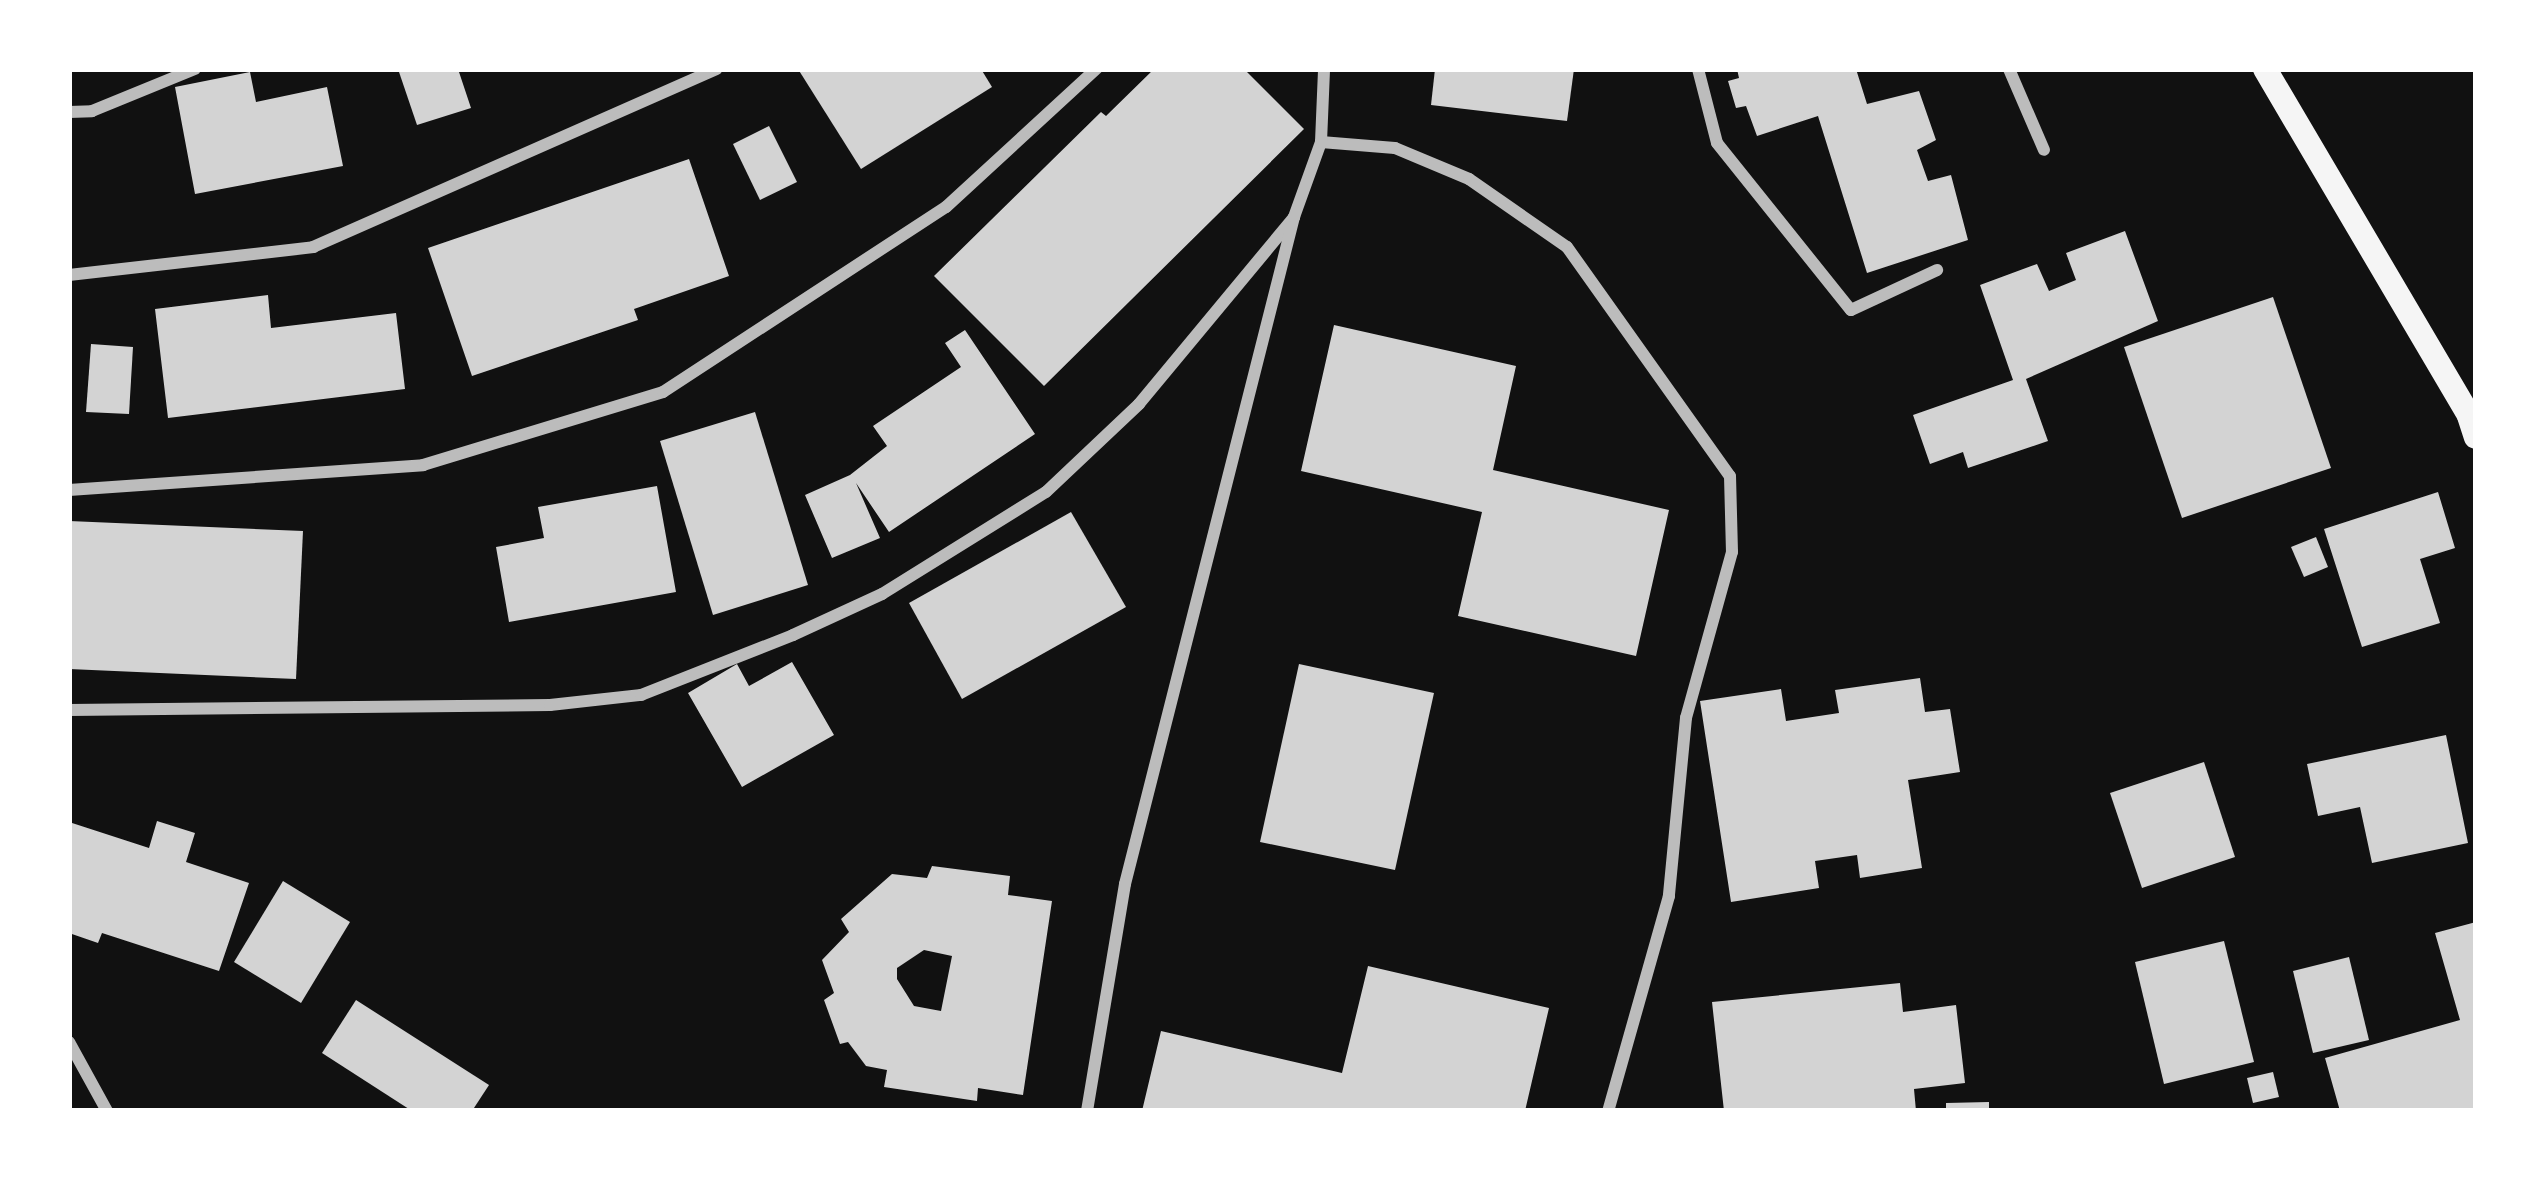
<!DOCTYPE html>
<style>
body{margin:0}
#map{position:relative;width:2545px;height:1180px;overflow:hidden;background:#111;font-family:Signika,sans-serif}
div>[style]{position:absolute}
.building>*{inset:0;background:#d3d3d3}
.minor>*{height:12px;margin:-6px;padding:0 6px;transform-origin:6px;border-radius:6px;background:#bcbcbc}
.secondary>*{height:24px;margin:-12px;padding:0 12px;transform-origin:12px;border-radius:12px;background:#f5f5f5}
span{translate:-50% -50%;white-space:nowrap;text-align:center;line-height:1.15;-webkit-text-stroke:9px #fff;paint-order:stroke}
.frame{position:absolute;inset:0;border:72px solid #fff;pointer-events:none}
</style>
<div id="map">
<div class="building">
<div style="clip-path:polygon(398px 69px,458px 69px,471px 108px,417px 125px)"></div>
<div style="clip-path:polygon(798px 69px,981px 69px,992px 87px,861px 169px)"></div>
<div style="clip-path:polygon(1154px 69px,1244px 69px,1304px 129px,1044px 386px,934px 276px,1101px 112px,1106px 116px)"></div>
<div style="clip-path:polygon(1435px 69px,1574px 69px,1567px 121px,1431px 105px)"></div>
<div style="clip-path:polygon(1737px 69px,1856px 69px,1867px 104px,1919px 91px,1936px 140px,1917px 150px,1928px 181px,1951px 175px,1968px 240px,1867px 273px,1818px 116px,1757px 136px,1746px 106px,1736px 108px,1728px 81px,1739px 78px)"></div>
<div style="clip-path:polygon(250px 72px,256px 102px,327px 87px,343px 166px,195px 194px,175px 87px)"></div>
<div style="clip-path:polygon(769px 126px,797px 182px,760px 200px,733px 144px)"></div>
<div style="clip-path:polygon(689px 159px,729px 276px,634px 309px,638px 320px,472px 376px,428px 248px)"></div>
<div style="clip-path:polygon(2125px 231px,2158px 321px,2026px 379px,2048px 441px,1968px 468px,1963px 452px,1930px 464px,1913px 415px,2013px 380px,1980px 285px,2037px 264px,2049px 291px,2076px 280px,2066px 253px)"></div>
<div style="clip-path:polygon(268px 295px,271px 328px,396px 313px,405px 389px,168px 418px,155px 309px)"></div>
<div style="clip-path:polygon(2273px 297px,2331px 468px,2182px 518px,2124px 347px)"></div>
<div style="clip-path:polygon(1334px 325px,1516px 366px,1493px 470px,1669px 510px,1636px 656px,1458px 616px,1482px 512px,1301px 471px)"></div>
<div style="clip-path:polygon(965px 330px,1035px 434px,889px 532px,856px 483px,880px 538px,832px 558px,805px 495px,850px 475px,887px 446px,873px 426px,961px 367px,945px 343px)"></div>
<div style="clip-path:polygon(91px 344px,133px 347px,129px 414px,86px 412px)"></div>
<div style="clip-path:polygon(755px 412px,808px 585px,713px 615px,660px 441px)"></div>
<div style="clip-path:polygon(657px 486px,676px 592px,509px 622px,496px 547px,544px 538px,538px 507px)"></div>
<div style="clip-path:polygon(2438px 492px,2455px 548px,2420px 559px,2440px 623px,2362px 647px,2324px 529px)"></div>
<div style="clip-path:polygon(1071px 512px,1126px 607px,962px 699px,909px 603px)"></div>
<div style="clip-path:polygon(69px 521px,303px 531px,296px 679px,69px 669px)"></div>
<div style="clip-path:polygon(2316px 537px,2328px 567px,2304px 577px,2291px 547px)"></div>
<div style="clip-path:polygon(792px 662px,834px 735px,742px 787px,688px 693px,737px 664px,749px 686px)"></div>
<div style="clip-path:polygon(1299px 664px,1434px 693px,1395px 870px,1260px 842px)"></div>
<div style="clip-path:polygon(1920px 678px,1925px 712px,1950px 709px,1960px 772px,1908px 780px,1922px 868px,1860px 878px,1857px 855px,1815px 861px,1819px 888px,1731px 902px,1700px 701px,1781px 689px,1786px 721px,1839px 713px,1835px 690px)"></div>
<div style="clip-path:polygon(2446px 735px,2468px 843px,2372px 863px,2360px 807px,2318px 816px,2307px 764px)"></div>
<div style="clip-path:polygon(2204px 762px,2235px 857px,2142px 888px,2110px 793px)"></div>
<div style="clip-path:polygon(157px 821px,195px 833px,186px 862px,249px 883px,219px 971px,102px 933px,98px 943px,69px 933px,69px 822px,149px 848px)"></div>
<div style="clip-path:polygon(evenodd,932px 866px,1010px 876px,1008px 895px,1052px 901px,1023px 1095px,978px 1088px,977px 1101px,884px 1087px,887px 1070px,866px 1066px,848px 1042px,840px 1044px,824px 1000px,834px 993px,822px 960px,849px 932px,841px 919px,892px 874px,927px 878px,932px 866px,924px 950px,952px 956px,941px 1011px,914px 1006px,897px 979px,897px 968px,924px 950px)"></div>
<div style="clip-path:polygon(283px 881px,350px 922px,301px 1003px,234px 962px)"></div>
<div style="clip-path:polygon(2476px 922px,2476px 1111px,2340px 1111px,2325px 1058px,2460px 1020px,2435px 933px)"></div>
<div style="clip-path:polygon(2224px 941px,2254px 1062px,2164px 1084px,2135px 962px)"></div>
<div style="clip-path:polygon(2349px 957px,2369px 1040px,2313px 1053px,2293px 971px)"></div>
<div style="clip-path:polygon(1368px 966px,1549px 1008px,1525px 1111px,1142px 1111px,1161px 1031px,1342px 1073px)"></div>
<div style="clip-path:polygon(1900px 983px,1903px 1012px,1956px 1005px,1965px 1083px,1914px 1089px,1916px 1111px,1724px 1111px,1712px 1002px)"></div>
<div style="clip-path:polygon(356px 1000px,489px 1085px,472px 1111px,412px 1111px,322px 1053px)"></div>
<div style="clip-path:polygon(2273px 1072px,2279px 1097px,2253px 1103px,2247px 1078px)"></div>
<div style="clip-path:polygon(1989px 1102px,1989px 1111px,1946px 1111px,1946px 1103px)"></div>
</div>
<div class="minor">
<div style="left:1698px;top:69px;width:76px;rotate:75.6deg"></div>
<div style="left:1717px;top:143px;width:214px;rotate:51.3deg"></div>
<div style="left:1851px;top:310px;width:95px;rotate:-24.9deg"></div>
<div style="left:2009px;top:69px;width:88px;rotate:66.6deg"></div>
<div style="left:69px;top:112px;width:23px;rotate:-2deg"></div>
<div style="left:92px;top:111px;width:111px;rotate:-22.2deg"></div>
<div style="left:1321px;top:142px;width:74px;rotate:4.6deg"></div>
<div style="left:1395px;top:148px;width:80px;rotate:22.7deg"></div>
<div style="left:1469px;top:179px;width:119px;rotate:34.8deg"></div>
<div style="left:1567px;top:247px;width:281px;rotate:54.6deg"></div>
<div style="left:1730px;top:476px;width:76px;rotate:88.5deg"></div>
<div style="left:1732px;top:552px;width:172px;rotate:105.5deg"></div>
<div style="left:1686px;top:718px;width:179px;rotate:95.5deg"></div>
<div style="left:1669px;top:896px;width:223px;rotate:105.8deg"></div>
<div style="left:69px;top:275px;width:246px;rotate:-6.5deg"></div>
<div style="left:313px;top:247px;width:441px;rotate:-23.8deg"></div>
<div style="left:69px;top:490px;width:355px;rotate:-4deg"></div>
<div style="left:423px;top:465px;width:251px;rotate:-16.9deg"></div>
<div style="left:663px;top:392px;width:338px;rotate:-33.2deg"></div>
<div style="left:946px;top:207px;width:204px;rotate:-42.6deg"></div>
<div style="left:69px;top:710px;width:481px;rotate:-0.6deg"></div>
<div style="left:550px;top:705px;width:92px;rotate:-6.3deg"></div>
<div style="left:641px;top:695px;width:163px;rotate:-21.5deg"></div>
<div style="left:793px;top:635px;width:98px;rotate:-24.7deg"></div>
<div style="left:882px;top:594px;width:193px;rotate:-31.9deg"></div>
<div style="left:1046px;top:492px;width:128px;rotate:-43.4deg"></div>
<div style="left:1139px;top:404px;width:243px;rotate:-50.3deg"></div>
<div style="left:69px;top:1042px;width:79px;rotate:61.2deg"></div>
<div style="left:1087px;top:1111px;width:230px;rotate:-80.5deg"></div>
<div style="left:1125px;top:884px;width:688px;rotate:-75.78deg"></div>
<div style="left:1294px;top:217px;width:80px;rotate:-70.2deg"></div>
<div style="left:1321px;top:142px;width:73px;rotate:-87.6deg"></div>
</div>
<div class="secondary">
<div style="left:2265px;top:69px;width:403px;rotate:59.5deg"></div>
<div style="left:2469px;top:416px;width:22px;rotate:72deg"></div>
</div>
<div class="frame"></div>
</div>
